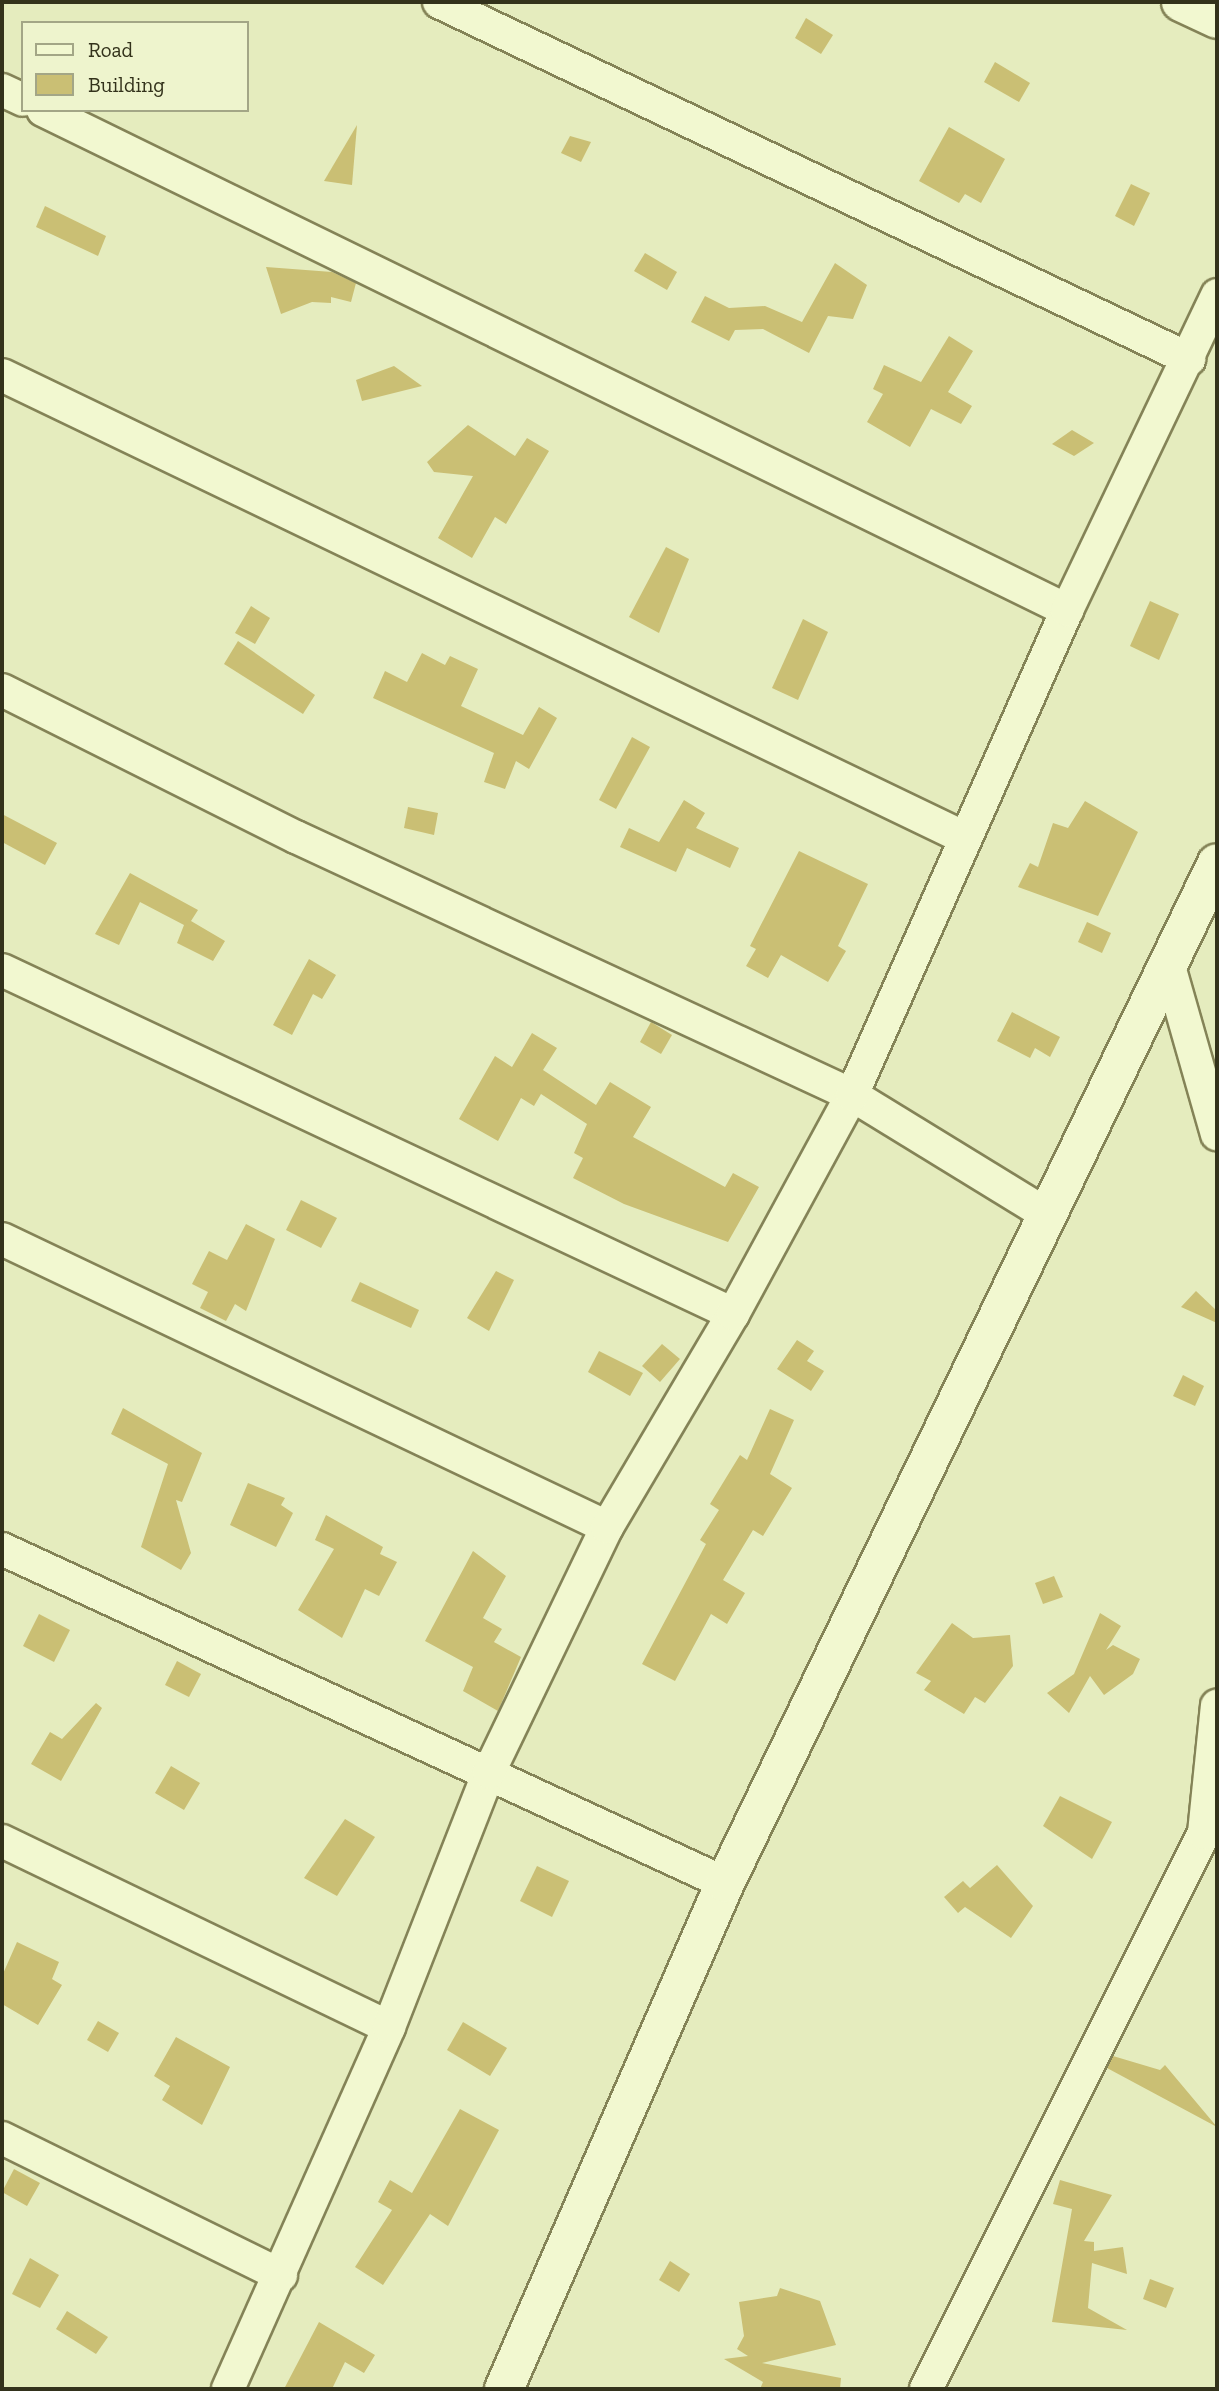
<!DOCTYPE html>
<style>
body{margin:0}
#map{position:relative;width:1219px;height:2391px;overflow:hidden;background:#e5ecbe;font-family:"Zilla Slab",serif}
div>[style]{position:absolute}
.building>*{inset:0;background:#cabf74}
.roads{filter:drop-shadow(2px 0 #848357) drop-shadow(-2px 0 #848357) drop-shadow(0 2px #848357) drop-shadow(0 -2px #848357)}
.street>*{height:32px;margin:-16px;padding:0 16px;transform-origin:16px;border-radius:16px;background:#f2f8d0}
.secondary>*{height:38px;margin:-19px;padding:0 19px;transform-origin:19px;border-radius:19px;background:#f2f8d0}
span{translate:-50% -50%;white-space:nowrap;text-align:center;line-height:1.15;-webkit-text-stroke:6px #eef4cd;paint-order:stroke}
.frame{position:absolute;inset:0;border:4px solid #33321b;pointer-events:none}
.legend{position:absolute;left:21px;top:21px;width:228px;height:91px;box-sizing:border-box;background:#eef4cd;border:2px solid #a3a686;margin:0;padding:9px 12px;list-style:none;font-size:21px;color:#33321b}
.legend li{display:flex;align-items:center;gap:14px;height:35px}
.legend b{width:35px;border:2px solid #a3a686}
</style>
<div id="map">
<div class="building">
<div style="clip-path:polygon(806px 18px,833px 35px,821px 54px,795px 38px)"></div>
<div style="clip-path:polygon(995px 62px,1030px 83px,1019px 102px,984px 82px)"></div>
<div style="clip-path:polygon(357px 125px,352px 185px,324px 181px)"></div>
<div style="clip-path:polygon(949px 127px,1005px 159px,981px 203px,965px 194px,959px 203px,919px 181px)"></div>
<div style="clip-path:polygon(570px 136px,591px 142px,581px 162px,561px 153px)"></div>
<div style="clip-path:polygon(1131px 184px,1150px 193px,1134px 226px,1115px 216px)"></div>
<div style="clip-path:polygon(45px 206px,106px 236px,98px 256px,36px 227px)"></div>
<div style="clip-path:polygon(645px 253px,677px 272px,667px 290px,634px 271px)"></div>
<div style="clip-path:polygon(835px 263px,867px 285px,853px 319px,828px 316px,809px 353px,763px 329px,735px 330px,729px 341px,691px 322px,705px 296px,729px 308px,765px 306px,802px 322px)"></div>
<div style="clip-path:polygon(266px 267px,332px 272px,356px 283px,351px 302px,331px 297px,331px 303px,312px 302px,281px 314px)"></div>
<div style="clip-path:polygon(949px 336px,973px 351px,948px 392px,972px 406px,961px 424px,931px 409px,910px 447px,867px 422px,883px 394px,873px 389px,884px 365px,921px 382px)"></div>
<div style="clip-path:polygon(394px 366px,422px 386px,362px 401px,356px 380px)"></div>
<div style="clip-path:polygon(468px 425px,515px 456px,527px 438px,549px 451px,506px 524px,495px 517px,472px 558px,438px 538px,473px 476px,434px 472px,427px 462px)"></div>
<div style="clip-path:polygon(1072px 430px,1094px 443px,1074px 456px,1052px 444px)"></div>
<div style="clip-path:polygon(666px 547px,689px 559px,659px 633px,629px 617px)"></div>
<div style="clip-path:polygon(1150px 601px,1179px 614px,1159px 660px,1130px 646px)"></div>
<div style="clip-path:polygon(251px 606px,270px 618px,255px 644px,235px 633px)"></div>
<div style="clip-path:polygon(803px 619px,828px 632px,798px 700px,772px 688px)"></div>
<div style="clip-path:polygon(238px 641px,315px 695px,303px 714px,224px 664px)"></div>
<div style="clip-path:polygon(422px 653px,445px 665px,450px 656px,478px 669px,461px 706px,523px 735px,539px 707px,557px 718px,529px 769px,516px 761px,505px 789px,484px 782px,494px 753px,373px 698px,385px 671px,407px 682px)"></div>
<div style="clip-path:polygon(632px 737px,650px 747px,616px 809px,599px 800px)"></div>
<div style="clip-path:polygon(684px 800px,705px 813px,696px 828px,739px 848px,730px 868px,687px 848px,676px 872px,620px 847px,629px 828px,659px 842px)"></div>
<div style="clip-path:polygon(1085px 801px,1138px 832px,1098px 916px,1018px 887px,1030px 863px,1038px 867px,1053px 823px,1068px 828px)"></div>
<div style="clip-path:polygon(408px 807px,438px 813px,434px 835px,404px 828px)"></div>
<div style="clip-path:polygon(2px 814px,57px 843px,45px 865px,2px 842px)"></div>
<div style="clip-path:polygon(799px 851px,868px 884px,838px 946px,846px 951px,828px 982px,781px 955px,768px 978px,746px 966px,756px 949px,750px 946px)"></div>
<div style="clip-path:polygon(130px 873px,198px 910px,191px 921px,225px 941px,213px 961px,177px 943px,184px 925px,140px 902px,119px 945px,95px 934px)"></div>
<div style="clip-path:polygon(1087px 922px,1111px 933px,1102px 953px,1078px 942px)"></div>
<div style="clip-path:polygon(309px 959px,336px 975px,322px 999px,313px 994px,292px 1035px,273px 1025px)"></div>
<div style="clip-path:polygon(1012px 1012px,1060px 1037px,1050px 1057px,1035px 1048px,1030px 1058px,997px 1041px)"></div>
<div style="clip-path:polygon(651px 1022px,672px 1035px,661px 1054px,640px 1042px)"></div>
<div style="clip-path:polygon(532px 1033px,557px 1048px,543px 1070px,596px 1105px,610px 1082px,651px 1107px,633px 1137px,725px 1187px,733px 1173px,759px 1187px,728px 1242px,624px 1204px,573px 1178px,583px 1158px,574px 1153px,587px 1124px,541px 1094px,534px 1106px,521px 1098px,498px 1141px,459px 1119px,495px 1056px,512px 1067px)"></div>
<div style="clip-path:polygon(301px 1200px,337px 1218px,321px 1248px,286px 1230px)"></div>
<div style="clip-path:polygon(246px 1224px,275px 1239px,246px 1311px,235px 1304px,226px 1321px,200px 1308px,208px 1292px,192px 1284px,209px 1251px,227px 1260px)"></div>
<div style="clip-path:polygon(496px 1271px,514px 1280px,489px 1331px,467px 1318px)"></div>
<div style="clip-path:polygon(360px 1282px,419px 1310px,411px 1328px,351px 1301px)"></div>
<div style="clip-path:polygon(1196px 1291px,1217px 1311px,1217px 1323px,1181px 1307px)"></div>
<div style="clip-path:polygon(797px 1340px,814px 1351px,807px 1361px,824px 1371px,811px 1391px,777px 1369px)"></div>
<div style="clip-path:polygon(662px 1344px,680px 1359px,660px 1382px,642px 1366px)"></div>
<div style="clip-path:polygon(599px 1351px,643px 1373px,630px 1396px,588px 1372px)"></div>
<div style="clip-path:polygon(1183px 1375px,1204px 1386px,1195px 1406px,1173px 1396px)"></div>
<div style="clip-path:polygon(123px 1408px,202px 1453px,182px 1502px,176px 1500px,191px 1553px,181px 1570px,141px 1547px,168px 1464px,111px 1434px)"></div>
<div style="clip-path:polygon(770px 1409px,794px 1420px,770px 1474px,792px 1488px,763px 1536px,753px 1530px,723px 1580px,745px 1593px,727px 1624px,711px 1614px,675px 1681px,642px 1664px,706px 1544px,700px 1540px,719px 1510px,710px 1504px,740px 1455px,747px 1460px)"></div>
<div style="clip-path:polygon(248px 1483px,285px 1498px,281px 1505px,293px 1513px,276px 1547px,230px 1525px)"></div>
<div style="clip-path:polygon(326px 1515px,383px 1547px,380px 1554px,397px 1562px,379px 1596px,365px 1589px,342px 1638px,298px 1610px,334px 1549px,315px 1540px)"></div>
<div style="clip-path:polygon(473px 1551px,506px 1576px,483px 1618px,502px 1629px,494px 1642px,521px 1657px,498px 1711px,463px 1691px,473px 1667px,425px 1641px)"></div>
<div style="clip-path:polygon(1054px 1576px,1063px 1597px,1043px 1604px,1035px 1583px)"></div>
<div style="clip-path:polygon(1100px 1613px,1121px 1626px,1106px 1650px,1113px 1645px,1140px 1659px,1133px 1674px,1104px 1695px,1090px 1676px,1069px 1713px,1047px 1693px,1074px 1674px)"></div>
<div style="clip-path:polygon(39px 1614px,70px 1630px,54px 1662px,23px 1646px)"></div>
<div style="clip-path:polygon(952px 1623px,973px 1638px,1010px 1635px,1013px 1666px,985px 1703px,975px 1697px,964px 1714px,924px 1690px,931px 1681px,916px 1673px)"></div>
<div style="clip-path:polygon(177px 1661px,201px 1674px,189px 1697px,165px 1685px)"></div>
<div style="clip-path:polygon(96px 1703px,102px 1708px,61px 1781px,31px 1764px,50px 1732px,62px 1739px)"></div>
<div style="clip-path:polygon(171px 1766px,200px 1783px,184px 1810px,155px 1793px)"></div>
<div style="clip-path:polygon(1060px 1796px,1112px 1822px,1092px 1859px,1043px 1826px)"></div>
<div style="clip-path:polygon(345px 1819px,375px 1837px,337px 1896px,304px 1878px)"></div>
<div style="clip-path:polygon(997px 1865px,1033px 1906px,1011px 1938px,965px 1907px,958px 1913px,944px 1897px,963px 1881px,970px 1888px)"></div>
<div style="clip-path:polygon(537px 1866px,569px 1881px,552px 1917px,520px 1901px)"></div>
<div style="clip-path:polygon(17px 1942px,59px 1962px,52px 1979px,62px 1985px,38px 2025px,2px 2004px,2px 1976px)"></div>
<div style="clip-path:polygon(98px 2021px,119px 2033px,108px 2052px,87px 2040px)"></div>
<div style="clip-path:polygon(463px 2022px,507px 2048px,490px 2076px,447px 2050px)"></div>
<div style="clip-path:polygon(176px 2037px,230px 2067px,202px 2125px,162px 2100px,170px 2086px,154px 2076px)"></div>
<div style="clip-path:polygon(1113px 2056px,1160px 2070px,1165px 2065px,1217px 2127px,1107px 2068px)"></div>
<div style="clip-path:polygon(460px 2109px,499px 2130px,448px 2226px,430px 2214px,383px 2285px,355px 2267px,392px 2210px,378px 2202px,390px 2180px,412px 2193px)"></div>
<div style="clip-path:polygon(14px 2169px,40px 2183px,27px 2206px,2px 2192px)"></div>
<div style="clip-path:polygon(1060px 2180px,1112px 2195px,1084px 2241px,1094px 2242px,1094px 2251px,1123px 2247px,1127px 2274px,1092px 2263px,1088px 2308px,1127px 2330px,1052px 2322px,1072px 2209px,1053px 2204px)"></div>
<div style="clip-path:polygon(30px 2258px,59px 2275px,40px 2308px,12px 2294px)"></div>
<div style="clip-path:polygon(670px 2261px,690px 2274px,679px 2292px,659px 2280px)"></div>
<div style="clip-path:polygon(1150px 2279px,1174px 2288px,1166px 2308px,1143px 2299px)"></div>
<div style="clip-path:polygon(780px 2288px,820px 2301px,836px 2345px,762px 2363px,841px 2378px,840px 2389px,760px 2389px,763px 2382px,724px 2359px,748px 2356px,737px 2349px,744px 2336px,739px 2302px,777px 2296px)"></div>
<div style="clip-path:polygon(67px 2311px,108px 2337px,96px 2354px,56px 2329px)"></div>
<div style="clip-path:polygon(319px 2322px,375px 2355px,364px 2373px,345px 2362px,332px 2389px,284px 2389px)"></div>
</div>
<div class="roads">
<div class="street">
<div style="left:439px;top:2px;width:831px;rotate:25.45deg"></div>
<div style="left:2px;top:90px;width:23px;rotate:25deg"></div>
<div style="left:43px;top:110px;width:1140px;rotate:26.03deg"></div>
<div style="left:2px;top:375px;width:1069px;rotate:25.68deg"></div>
<div style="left:2px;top:690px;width:329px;rotate:26.6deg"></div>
<div style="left:296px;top:837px;width:613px;rotate:24.89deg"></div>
<div style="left:852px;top:1095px;width:230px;rotate:31.5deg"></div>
<div style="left:1169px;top:966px;width:175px;rotate:74.1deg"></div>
<div style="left:2px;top:970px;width:808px;rotate:25.2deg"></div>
<div style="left:2px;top:1239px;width:670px;rotate:25.46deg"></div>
<div style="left:2px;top:1549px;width:796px;rotate:24.8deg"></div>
<div style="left:2px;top:1841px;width:429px;rotate:25.7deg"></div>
<div style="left:2px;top:2138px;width:311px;rotate:26.2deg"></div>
<div style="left:228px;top:2389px;width:396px;rotate:-66deg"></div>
<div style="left:389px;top:2027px;width:274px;rotate:-68.6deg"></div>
<div style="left:489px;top:1772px;width:272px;rotate:-64.3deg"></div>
<div style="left:607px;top:1527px;width:247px;rotate:-59.4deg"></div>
<div style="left:733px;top:1314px;width:249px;rotate:-61.5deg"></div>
<div style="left:852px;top:1095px;width:531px;rotate:-66.09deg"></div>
<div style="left:1067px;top:610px;width:349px;rotate:-64.5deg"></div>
<div style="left:926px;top:2389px;width:622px;rotate:-63.43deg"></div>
<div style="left:1204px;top:1833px;width:128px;rotate:-84.2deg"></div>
</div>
<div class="secondary">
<div style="left:1181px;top:2px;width:40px;rotate:25deg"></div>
<div style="left:504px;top:2389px;width:552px;rotate:-66.41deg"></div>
<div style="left:725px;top:1883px;width:1132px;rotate:-64.25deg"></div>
</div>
</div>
<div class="frame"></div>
<ul class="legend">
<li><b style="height:9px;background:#f2f8d0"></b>Road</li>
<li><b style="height:19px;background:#cabf74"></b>Building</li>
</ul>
</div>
